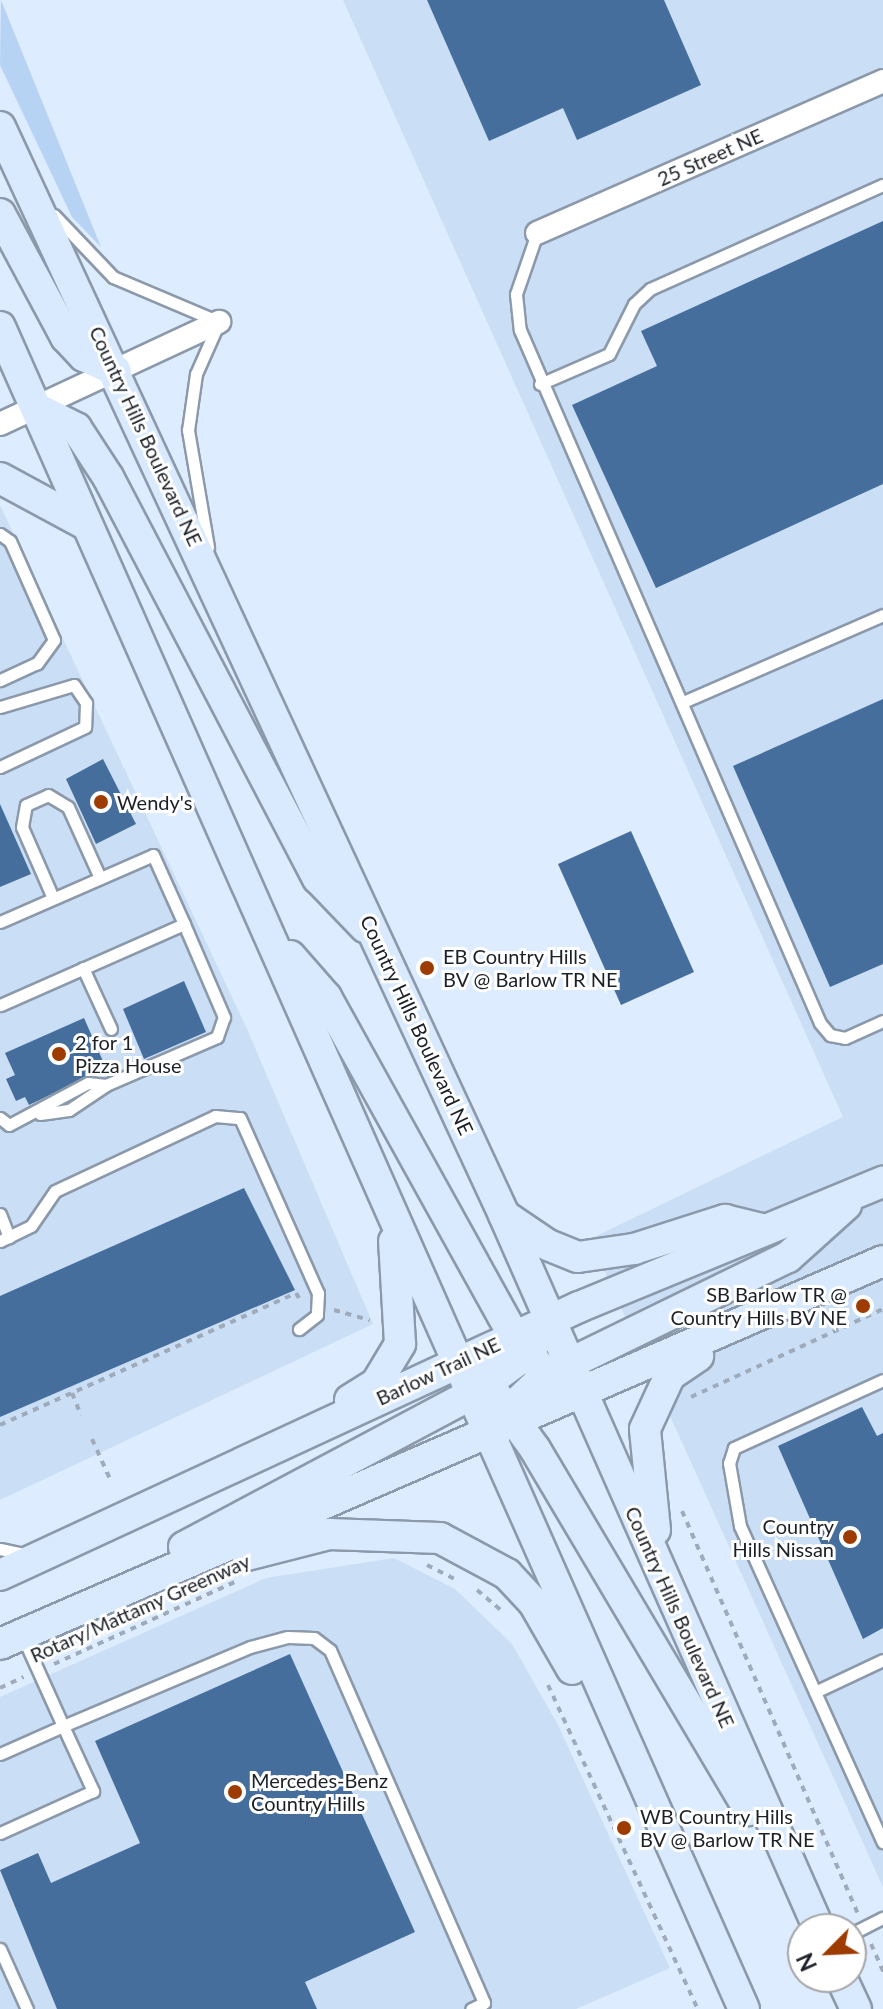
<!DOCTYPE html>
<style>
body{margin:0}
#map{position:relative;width:883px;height:2009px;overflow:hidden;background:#ddecff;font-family:Lato,sans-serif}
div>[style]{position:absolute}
.built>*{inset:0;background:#cadef5}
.green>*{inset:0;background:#b7d3f4}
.building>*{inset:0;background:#456e9d}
.path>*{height:4px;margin-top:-2px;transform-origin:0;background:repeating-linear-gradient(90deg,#9faaba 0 6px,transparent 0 12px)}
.roads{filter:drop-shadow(2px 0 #8b99aa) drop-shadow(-2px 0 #8b99aa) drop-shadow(0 2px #8b99aa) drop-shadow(0 -2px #8b99aa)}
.service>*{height:11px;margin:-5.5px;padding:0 5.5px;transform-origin:5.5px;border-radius:5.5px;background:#fff}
.minor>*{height:22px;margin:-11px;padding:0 11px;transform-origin:11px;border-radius:11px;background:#fff}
.secondary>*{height:30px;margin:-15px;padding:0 15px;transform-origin:15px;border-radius:15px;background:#d9eafe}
.dots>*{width:22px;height:22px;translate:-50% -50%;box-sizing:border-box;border:4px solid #fff;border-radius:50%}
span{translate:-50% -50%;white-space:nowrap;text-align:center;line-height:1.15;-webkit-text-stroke:6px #fff;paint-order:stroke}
.street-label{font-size:20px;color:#1c2128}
.poi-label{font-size:20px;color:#1c2128}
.left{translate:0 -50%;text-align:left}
.right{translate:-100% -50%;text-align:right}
.north{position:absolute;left:787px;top:1913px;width:80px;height:80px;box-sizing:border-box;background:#fff;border:2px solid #a4a6a9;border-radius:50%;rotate:246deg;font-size:22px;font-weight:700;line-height:32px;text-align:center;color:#1c2128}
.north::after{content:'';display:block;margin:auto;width:28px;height:36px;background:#9e3b01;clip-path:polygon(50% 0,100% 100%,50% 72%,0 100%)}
</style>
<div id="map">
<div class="built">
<div style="clip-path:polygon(343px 0,883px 0,883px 1887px,590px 1239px,843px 1117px)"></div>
<div style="clip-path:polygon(0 505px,247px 1029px,373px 1324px,0 1500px)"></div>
<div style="clip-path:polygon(394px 1558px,455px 1589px,512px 1644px,558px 1725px,670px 1968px,576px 2009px,0 2009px,0 1697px,266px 1578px)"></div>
</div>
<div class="green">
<div style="clip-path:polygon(1px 0,101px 247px,72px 217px,0 65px)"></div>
</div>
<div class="building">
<div style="clip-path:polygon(427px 0,664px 0,701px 85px,577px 140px,563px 108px,489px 141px)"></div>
<div style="clip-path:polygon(883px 221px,883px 484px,656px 588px,572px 405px,657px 366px,641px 331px)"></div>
<div style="clip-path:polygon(883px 699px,883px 964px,830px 987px,733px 766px)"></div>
<div style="clip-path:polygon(103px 759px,136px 824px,96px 844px,66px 779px)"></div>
<div style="clip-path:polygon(0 804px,31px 874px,0 887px)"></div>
<div style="clip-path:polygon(631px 831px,694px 972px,621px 1005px,558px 864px)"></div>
<div style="clip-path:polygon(184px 981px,206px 1032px,144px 1059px,123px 1009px)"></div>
<div style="clip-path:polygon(84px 1018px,106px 1068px,29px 1105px,25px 1097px,16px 1101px,6px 1079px,15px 1075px,5px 1053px)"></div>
<div style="clip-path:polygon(244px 1188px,295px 1290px,0 1417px,0 1296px)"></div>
<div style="clip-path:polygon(862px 1407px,877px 1436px,883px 1433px,883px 1628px,863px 1639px,778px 1446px)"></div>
<div style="clip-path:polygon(290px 1654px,415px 1932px,305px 1982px,317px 2009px,57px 2009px,0 1870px,38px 1853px,51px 1883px,140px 1843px,95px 1741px)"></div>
</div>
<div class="path">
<div style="left:334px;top:1310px;width:37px;rotate:16deg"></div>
<div style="left:72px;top:1393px;width:24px;rotate:68deg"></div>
<div style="left:691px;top:1397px;width:211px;rotate:-24.6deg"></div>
<div style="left:0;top:1425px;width:324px;rotate:-24deg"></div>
<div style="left:296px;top:1293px;width:6px;rotate:59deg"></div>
<div style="left:92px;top:1439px;width:44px;rotate:65.8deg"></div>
<div style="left:682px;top:1511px;width:440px;rotate:66.4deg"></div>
<div style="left:427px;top:1565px;width:31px;rotate:27deg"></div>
<div style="left:477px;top:1590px;width:31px;rotate:40deg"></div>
<div style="left:54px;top:1664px;width:203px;rotate:-24.4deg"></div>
<div style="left:548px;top:1685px;width:357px;rotate:65.2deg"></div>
<div style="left:0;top:1688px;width:26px;rotate:-25deg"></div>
<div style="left:871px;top:1944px;width:30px;rotate:66deg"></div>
</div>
<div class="roads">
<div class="service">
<div style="left:54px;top:215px;width:86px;rotate:46.4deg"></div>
<div style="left:113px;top:277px;width:115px;rotate:23deg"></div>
<div style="left:219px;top:322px;width:57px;rotate:113.9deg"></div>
<div style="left:196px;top:374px;width:57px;rotate:98.1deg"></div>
<div style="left:188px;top:430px;width:119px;rotate:80.3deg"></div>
<div style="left:537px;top:233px;width:65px;rotate:109deg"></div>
<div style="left:516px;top:294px;width:36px;rotate:84deg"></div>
<div style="left:520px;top:330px;width:755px;rotate:66.59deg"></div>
<div style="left:820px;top:1023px;width:16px;rotate:50deg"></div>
<div style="left:830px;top:1035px;width:15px;rotate:11deg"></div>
<div style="left:845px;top:1038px;width:42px;rotate:-24.1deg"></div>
<div style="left:540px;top:384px;width:75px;rotate:-23.5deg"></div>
<div style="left:609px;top:354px;width:56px;rotate:-63.4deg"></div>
<div style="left:634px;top:304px;width:22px;rotate:-43deg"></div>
<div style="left:650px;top:289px;width:255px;rotate:-24.1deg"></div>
<div style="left:0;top:534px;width:12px;rotate:35deg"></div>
<div style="left:10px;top:541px;width:108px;rotate:66deg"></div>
<div style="left:54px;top:640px;width:29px;rotate:126deg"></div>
<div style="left:37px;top:663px;width:41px;rotate:155.3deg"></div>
<div style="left:683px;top:702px;width:218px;rotate:-23.5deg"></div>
<div style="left:0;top:707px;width:77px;rotate:-16.6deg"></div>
<div style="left:74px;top:685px;width:22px;rotate:56deg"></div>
<div style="left:86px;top:703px;width:24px;rotate:92deg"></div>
<div style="left:85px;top:727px;width:94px;rotate:154.8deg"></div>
<div style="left:53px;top:898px;width:77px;rotate:-113.6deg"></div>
<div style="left:22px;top:827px;width:22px;rotate:-80deg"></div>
<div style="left:26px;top:805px;width:24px;rotate:-24deg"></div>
<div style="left:48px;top:795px;width:23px;rotate:31deg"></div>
<div style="left:68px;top:807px;width:78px;rotate:65.7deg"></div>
<div style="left:0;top:922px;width:167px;rotate:-23.6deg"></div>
<div style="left:153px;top:855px;width:76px;rotate:65.8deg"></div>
<div style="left:184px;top:924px;width:201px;rotate:156.2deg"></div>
<div style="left:83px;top:968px;width:67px;rotate:65.3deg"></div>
<div style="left:40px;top:1114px;width:29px;rotate:-8deg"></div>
<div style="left:69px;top:1110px;width:45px;rotate:-34deg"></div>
<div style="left:0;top:1118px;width:11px;rotate:38deg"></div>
<div style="left:9px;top:1125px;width:89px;rotate:-28deg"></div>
<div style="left:88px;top:1083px;width:18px;rotate:6deg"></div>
<div style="left:106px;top:1085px;width:121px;rotate:-23.4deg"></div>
<div style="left:217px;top:1037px;width:21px;rotate:-71deg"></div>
<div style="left:224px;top:1017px;width:101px;rotate:-113.3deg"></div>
<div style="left:0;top:1214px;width:25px;rotate:69deg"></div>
<div style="left:0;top:1241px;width:34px;rotate:-26deg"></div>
<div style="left:31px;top:1226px;width:42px;rotate:-55.6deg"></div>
<div style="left:55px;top:1191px;width:177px;rotate:-25.1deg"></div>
<div style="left:215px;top:1116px;width:25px;rotate:5deg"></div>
<div style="left:240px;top:1118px;width:192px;rotate:66deg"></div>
<div style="left:318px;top:1293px;width:22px;rotate:93deg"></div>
<div style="left:317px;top:1315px;width:23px;rotate:142deg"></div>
<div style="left:883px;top:1380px;width:164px;rotate:155.5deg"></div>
<div style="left:734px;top:1448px;width:16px;rotate:108deg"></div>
<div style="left:729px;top:1463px;width:64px;rotate:80.1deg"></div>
<div style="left:740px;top:1526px;width:347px;rotate:65.7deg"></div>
<div style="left:0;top:1549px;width:30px;rotate:12deg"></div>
<div style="left:22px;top:1635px;width:100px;rotate:65.7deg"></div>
<div style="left:63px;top:1726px;width:203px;rotate:-22.9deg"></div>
<div style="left:250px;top:1647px;width:39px;rotate:-15deg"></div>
<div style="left:288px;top:1637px;width:26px;rotate:2deg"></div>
<div style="left:314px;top:1638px;width:20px;rotate:37deg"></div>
<div style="left:330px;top:1650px;width:385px;rotate:66.4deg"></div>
<div style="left:484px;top:2003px;width:14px;rotate:155deg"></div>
<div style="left:815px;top:1692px;width:75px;rotate:-25.2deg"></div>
<div style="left:0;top:1754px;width:69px;rotate:-24deg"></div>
<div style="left:63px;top:1726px;width:72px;rotate:65.2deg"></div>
<div style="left:93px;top:1791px;width:102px;rotate:155.7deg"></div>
<div style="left:851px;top:1934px;width:36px;rotate:-27deg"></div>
<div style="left:0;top:1949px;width:66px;rotate:65.8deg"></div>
</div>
<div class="minor">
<div style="left:537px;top:233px;width:378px;rotate:-23.7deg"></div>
<div style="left:0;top:424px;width:242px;rotate:-25deg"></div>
</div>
<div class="secondary">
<div style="left:0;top:127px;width:1199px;rotate:65.14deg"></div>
<div style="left:504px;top:1215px;width:780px;rotate:66.19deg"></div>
<div style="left:0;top:214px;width:140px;rotate:61.8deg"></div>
<div style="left:66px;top:337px;width:26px;rotate:47deg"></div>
<div style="left:84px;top:356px;width:35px;rotate:25deg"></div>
<div style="left:0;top:327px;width:1839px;rotate:66.14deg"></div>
<div style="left:36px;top:408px;width:45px;rotate:26.6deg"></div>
<div style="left:76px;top:428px;width:59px;rotate:56.9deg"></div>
<div style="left:108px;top:477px;width:453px;rotate:62.4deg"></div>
<div style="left:318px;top:878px;width:68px;rotate:46.2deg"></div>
<div style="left:0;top:478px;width:99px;rotate:28.4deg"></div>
<div style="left:290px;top:956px;width:55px;rotate:48.7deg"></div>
<div style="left:326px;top:997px;width:388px;rotate:61deg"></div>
<div style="left:514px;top:1336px;width:50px;rotate:50.6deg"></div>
<div style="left:546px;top:1375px;width:40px;rotate:28deg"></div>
<div style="left:505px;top:1216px;width:52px;rotate:34deg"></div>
<div style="left:548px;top:1245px;width:32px;rotate:22deg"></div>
<div style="left:578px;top:1257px;width:57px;rotate:-8.1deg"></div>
<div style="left:634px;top:1249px;width:96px;rotate:-17.7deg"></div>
<div style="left:725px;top:1220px;width:41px;rotate:14deg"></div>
<div style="left:463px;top:1364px;width:32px;rotate:39deg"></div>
<div style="left:488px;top:1384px;width:80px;rotate:54.1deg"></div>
<div style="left:535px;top:1449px;width:420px;rotate:59.3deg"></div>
<div style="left:350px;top:1400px;width:31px;rotate:-32deg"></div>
<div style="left:376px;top:1384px;width:47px;rotate:-59deg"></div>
<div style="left:400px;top:1344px;width:103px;rotate:-93.3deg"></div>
<div style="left:496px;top:1423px;width:69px;rotate:-43.8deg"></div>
<div style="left:546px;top:1375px;width:269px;rotate:-26deg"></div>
<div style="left:788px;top:1257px;width:78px;rotate:-41.9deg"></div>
<div style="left:655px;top:1530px;width:101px;rotate:-95.7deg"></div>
<div style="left:645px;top:1429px;width:60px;rotate:-65.2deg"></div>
<div style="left:670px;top:1375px;width:34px;rotate:-34deg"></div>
<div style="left:184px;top:1547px;width:326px;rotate:-28deg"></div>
<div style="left:472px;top:1394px;width:69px;rotate:-36.2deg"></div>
<div style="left:528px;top:1353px;width:38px;rotate:-57deg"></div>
<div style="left:247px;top:1555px;width:85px;rotate:-14.4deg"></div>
<div style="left:329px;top:1534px;width:111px;rotate:2.1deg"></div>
<div style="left:440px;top:1538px;width:76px;rotate:28.2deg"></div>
<div style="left:507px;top:1574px;width:40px;rotate:47deg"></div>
<div style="left:534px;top:1603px;width:76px;rotate:60.1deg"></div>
<div style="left:0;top:1575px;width:638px;rotate:-24.84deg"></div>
<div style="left:579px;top:1307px;width:329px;rotate:-22.4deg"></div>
<div style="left:0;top:1644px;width:962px;rotate:-23.45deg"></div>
<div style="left:841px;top:1977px;width:35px;rotate:65deg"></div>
</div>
</div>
<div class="dots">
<div style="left:101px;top:802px;background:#9e3b01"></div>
<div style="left:427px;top:968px;background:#9e3b01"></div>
<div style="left:59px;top:1054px;background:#9e3b01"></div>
<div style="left:863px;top:1306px;background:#9e3b01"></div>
<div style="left:850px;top:1537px;background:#9e3b01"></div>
<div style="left:235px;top:1792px;background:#9e3b01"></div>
<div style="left:624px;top:1828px;background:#9e3b01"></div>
</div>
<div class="street-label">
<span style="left:710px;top:157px;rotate:-24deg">25 Street NE</span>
<span style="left:146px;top:436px;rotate:65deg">Country Hills Boulevard NE</span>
<span style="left:417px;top:1025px;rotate:65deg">Country Hills Boulevard NE</span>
<span style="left:438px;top:1371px;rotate:-25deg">Barlow Trail NE</span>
<span style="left:140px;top:1608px;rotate:-24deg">Rotary/Mattamy Greenway</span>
<span style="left:680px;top:1617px;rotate:66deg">Country Hills Boulevard NE</span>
</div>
<div class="poi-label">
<span class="left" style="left:117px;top:802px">Wendy's</span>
<span class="left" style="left:443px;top:968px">EB Country Hills<br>BV @ Barlow TR NE</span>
<span class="left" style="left:75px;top:1054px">2 for 1<br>Pizza House</span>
<span class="right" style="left:847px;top:1306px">SB Barlow TR @<br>Country Hills BV NE</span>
<span class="right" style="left:834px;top:1538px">Country<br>Hills Nissan</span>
<span class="left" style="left:251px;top:1792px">Mercedes-Benz<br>Country Hills</span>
<span class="left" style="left:640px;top:1828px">WB Country Hills<br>BV @ Barlow TR NE</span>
</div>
<div class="north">N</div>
</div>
